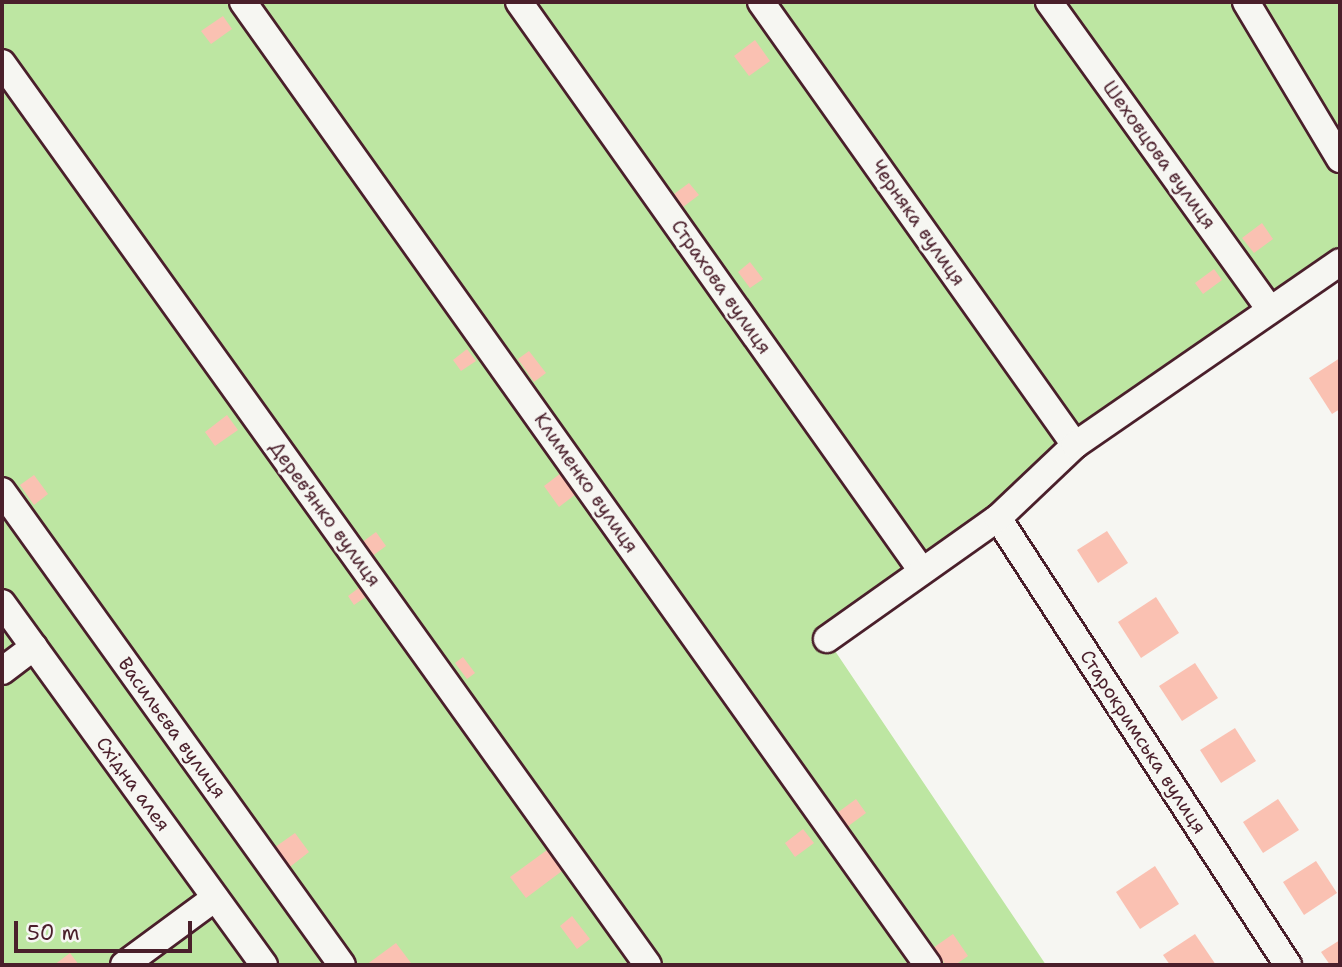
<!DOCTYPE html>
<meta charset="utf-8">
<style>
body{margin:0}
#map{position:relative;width:1342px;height:967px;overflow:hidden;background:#f6f6f2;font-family:"Shantell Sans",sans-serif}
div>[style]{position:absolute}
.green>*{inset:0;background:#bde6a2}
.building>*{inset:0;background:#fac1b2}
.roads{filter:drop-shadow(2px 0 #4a1f2b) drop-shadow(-2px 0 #4a1f2b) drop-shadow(0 2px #4a1f2b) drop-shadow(0 -2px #4a1f2b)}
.minor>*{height:26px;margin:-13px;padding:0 13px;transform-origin:13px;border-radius:13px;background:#f6f6f2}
span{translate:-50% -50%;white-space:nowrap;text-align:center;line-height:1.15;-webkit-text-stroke:5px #f6f6f2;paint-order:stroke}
.street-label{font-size:19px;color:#4a1f2b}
.frame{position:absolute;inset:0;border:4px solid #4a1f2b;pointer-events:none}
.scale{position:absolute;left:14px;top:921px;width:178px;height:32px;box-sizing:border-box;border:4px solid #4a1f2b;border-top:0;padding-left:9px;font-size:21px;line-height:24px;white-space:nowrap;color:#4a1f2b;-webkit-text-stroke:5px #f6f6f2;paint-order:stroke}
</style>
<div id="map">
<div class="green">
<div style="clip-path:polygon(2px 2px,1340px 2px,1340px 262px,827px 639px,1046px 965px,2px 965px)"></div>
</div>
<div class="building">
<div style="clip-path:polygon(223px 16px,232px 29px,211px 44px,201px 31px)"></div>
<div style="clip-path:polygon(755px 40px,770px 61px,749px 76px,734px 56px)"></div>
<div style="clip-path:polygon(689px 183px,699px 195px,683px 207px,674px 194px)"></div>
<div style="clip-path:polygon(1262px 223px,1273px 239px,1254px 253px,1242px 238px)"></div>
<div style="clip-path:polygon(750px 262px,763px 279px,750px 288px,738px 272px)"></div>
<div style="clip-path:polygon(1214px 269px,1222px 280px,1203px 294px,1195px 283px)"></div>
<div style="clip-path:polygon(467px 349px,476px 361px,461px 371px,453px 360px)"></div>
<div style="clip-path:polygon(529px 351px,546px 373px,534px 382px,518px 359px)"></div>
<div style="clip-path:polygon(1340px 358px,1340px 409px,1332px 414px,1309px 378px)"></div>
<div style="clip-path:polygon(227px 415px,238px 430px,215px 446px,205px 432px)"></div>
<div style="clip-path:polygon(561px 473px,576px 494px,559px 507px,544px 486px)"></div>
<div style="clip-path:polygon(34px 475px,48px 494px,34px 505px,20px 485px)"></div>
<div style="clip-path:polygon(1107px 531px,1128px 563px,1098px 583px,1077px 550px)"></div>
<div style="clip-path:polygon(376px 532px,386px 546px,371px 557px,361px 543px)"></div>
<div style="clip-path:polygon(360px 587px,367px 596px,354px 605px,348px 596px)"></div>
<div style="clip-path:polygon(1156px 597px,1179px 633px,1141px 658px,1118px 622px)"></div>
<div style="clip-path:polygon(463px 657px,475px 673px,467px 679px,455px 663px)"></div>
<div style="clip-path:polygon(1195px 663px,1218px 698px,1182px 721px,1159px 686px)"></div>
<div style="clip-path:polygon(1235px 728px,1256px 761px,1221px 783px,1200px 750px)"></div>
<div style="clip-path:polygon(856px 799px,866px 813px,847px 827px,837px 813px)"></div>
<div style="clip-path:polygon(1278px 799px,1299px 830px,1263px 853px,1243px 822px)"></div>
<div style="clip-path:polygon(803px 829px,814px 843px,795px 857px,785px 843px)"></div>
<div style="clip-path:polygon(295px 833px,309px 852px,286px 870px,271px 850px)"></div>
<div style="clip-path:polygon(547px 850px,562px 871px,526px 898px,510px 877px)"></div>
<div style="clip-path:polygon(1316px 861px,1337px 893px,1304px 915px,1283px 882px)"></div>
<div style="clip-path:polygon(1155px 866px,1179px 904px,1140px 929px,1116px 892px)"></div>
<div style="clip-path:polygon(572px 916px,590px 939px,577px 949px,560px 926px)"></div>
<div style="clip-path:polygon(953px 934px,968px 956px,955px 965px,946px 965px,933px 948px)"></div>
<div style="clip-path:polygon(1195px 934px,1216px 965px,1170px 965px,1163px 955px)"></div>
<div style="clip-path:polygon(1340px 940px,1340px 965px,1330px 965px,1321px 952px)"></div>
<div style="clip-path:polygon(396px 943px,411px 963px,366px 965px)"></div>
<div style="clip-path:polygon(70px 953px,79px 965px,54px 965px)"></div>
</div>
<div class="roads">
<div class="minor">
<div style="left:243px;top:2px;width:1182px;rotate:54.58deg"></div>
<div style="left:519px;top:2px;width:697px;rotate:54.69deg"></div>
<div style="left:761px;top:2px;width:543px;rotate:54.67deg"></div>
<div style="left:1049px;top:2px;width:378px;rotate:54.3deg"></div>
<div style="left:1246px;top:2px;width:183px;rotate:59.1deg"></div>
<div style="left:2px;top:63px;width:1109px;rotate:54.39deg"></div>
<div style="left:2px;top:491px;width:583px;rotate:54.35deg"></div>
<div style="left:998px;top:518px;width:533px;rotate:57.03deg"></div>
<div style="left:2px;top:603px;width:447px;rotate:54.1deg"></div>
<div style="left:827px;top:639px;width:209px;rotate:-35.3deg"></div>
<div style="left:998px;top:518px;width:106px;rotate:-43.5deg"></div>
<div style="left:1075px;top:445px;width:322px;rotate:-34.6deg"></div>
<div style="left:2px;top:671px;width:40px;rotate:-37deg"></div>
<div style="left:124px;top:965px;width:113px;rotate:-36.4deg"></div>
</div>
</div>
<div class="street-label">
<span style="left:1159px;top:155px;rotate:54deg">Шеховцова вулиця</span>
<span style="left:918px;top:223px;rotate:55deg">Черняка вулиця</span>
<span style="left:721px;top:287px;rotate:55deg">Страхова вулиця</span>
<span style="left:586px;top:483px;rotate:55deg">Клименко вулиця</span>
<span style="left:325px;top:514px;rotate:54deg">Дерев'янко вулиця</span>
<span style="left:172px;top:728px;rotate:54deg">Васильєва вулиця</span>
<span style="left:1143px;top:742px;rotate:57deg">Старокримська вулиця</span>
<span style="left:133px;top:784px;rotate:54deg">Східна алея</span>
</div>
<div class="frame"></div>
<div class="scale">50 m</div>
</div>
